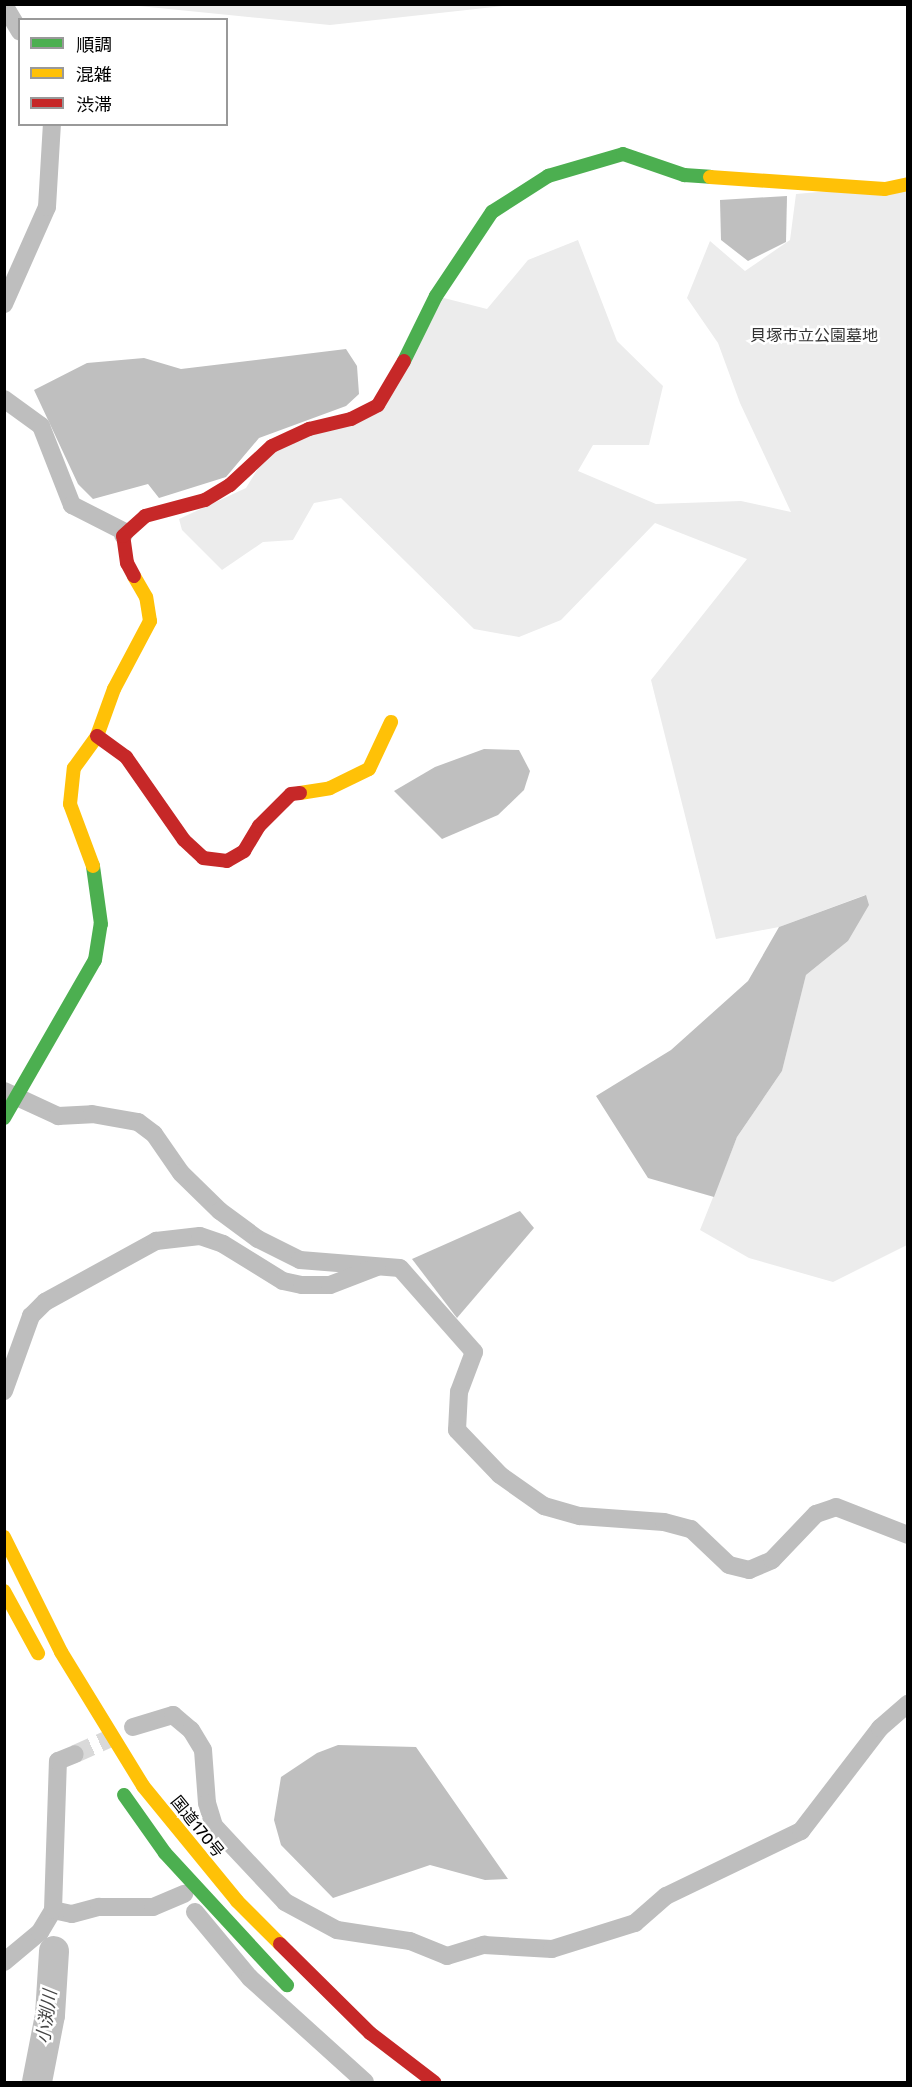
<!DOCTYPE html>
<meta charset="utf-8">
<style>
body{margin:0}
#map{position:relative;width:912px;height:2087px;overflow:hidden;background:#fff;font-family:Rubik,"Noto Sans JP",sans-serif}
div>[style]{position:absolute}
.green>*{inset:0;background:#ececec}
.water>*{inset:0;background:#bfbfbf}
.river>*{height:30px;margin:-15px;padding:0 15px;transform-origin:15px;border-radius:15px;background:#bfbfbf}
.street-tunnel>*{height:18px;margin-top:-9px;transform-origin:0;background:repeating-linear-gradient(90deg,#d9d9d9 0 18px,transparent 0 27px)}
.street>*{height:18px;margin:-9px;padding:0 9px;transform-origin:9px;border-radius:9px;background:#bebebe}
.fast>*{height:14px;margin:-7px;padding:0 7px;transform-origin:7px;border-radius:7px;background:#4caf50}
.slow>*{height:14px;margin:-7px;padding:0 7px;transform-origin:7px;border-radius:7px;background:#ffc107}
.jam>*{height:14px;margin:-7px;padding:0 7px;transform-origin:7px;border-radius:7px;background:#c62828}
span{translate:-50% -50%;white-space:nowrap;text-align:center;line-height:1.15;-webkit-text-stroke:5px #fff;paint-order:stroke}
.park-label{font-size:16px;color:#333}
.street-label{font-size:16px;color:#000}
.water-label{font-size:18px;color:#444;font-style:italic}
.frame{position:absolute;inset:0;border:6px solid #000;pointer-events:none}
.legend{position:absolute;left:18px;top:18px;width:210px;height:108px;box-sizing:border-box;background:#fff;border:2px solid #999;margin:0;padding:8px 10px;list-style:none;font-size:18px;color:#000}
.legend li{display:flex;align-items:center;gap:12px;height:30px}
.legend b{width:30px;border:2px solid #999}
</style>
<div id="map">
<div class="green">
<div style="clip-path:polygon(129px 5px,512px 4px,512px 5px,330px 25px)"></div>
<div style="clip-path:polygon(907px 184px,907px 1245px,833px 1282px,749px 1258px,700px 1230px,737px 1137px,782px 1071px,806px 975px,848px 941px,865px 895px,779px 927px,716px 939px,651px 680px,747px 559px,655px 523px,561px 620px,519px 637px,474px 629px,341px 498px,314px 503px,293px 540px,263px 542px,222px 570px,182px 530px,179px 519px,246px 488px,272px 446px,378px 405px,436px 296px,487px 309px,528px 260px,578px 240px,617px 341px,663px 386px,649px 445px,593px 445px,578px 471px,656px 504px,741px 501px,791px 512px,740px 403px,718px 343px,687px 298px,710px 241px,745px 271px,790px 240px,796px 194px)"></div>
</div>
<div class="water">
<div style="clip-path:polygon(787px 196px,786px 242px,748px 261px,721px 240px,720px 200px)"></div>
<div style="clip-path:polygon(346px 349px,357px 366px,359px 394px,346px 406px,259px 438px,226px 477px,159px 498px,148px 484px,93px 499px,78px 484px,34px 390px,87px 363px,144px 358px,181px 369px)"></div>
<div style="clip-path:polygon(484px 749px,519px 750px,530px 771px,524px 790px,498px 815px,442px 839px,394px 791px,435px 767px)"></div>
<div style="clip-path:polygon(866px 895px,869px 905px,848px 941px,806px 975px,782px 1071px,737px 1137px,714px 1197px,648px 1178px,596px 1096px,671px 1050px,748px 981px,779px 927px)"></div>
<div style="clip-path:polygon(520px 1211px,534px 1228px,457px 1318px,412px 1259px)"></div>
<div style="clip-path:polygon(338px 1745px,416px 1747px,508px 1879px,485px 1880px,430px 1865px,333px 1898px,281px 1845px,274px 1820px,281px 1777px,317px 1753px)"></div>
</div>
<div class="river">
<div style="left:37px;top:2082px;width:68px;rotate:-79deg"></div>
<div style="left:50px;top:2015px;width:64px;rotate:-86.4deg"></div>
</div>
<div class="street-tunnel">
<div style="left:75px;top:1754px;width:49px;rotate:-24deg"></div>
</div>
<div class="street">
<div style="left:4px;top:5px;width:31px;rotate:59deg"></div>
<div style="left:4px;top:304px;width:106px;rotate:-66.1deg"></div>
<div style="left:47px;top:207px;width:83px;rotate:-86.6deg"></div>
<div style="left:4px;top:399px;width:46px;rotate:36.1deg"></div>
<div style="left:41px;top:426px;width:85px;rotate:68.6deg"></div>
<div style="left:72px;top:505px;width:59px;rotate:27deg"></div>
<div style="left:125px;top:532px;width:4px;rotate:117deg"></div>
<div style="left:4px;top:1091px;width:60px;rotate:24.8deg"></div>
<div style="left:58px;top:1116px;width:34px;rotate:-3deg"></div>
<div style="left:92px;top:1114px;width:47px;rotate:9.9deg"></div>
<div style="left:138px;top:1122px;width:20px;rotate:37deg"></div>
<div style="left:154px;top:1134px;width:47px;rotate:55.3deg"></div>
<div style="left:181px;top:1173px;width:54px;rotate:44.3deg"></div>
<div style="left:220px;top:1211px;width:47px;rotate:36.4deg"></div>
<div style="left:258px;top:1239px;width:47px;rotate:26.6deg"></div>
<div style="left:300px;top:1260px;width:100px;rotate:4.6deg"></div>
<div style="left:400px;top:1268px;width:112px;rotate:48.6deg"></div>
<div style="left:474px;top:1352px;width:43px;rotate:110.6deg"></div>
<div style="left:459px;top:1392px;width:38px;rotate:93deg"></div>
<div style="left:457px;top:1430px;width:62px;rotate:46.3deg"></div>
<div style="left:500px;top:1475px;width:54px;rotate:35.2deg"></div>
<div style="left:544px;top:1506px;width:37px;rotate:16deg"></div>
<div style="left:580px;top:1516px;width:84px;rotate:4.1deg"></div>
<div style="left:664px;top:1522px;width:28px;rotate:15deg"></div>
<div style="left:691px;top:1529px;width:52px;rotate:43.5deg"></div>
<div style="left:729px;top:1565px;width:21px;rotate:14deg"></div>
<div style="left:749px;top:1570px;width:25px;rotate:-23deg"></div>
<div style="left:772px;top:1560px;width:64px;rotate:-46.3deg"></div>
<div style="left:816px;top:1514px;width:21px;rotate:-19deg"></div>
<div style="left:836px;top:1507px;width:77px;rotate:21.3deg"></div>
<div style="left:4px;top:1391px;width:80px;rotate:-70.2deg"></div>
<div style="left:31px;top:1316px;width:20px;rotate:-45deg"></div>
<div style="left:45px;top:1302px;width:127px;rotate:-28.8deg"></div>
<div style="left:156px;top:1241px;width:44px;rotate:-6.5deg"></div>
<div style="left:200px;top:1236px;width:24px;rotate:19deg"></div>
<div style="left:223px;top:1244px;width:70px;rotate:31.7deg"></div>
<div style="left:283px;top:1281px;width:19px;rotate:12deg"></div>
<div style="left:302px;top:1285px;width:28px"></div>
<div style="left:330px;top:1285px;width:50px;rotate:-21deg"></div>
<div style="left:133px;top:1727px;width:42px;rotate:-16.7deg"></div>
<div style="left:173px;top:1715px;width:23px;rotate:40deg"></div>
<div style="left:191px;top:1730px;width:23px;rotate:59deg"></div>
<div style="left:203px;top:1750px;width:53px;rotate:85.7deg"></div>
<div style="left:207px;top:1803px;width:24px;rotate:73deg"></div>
<div style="left:214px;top:1826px;width:104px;rotate:46.9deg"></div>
<div style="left:285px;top:1902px;width:59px;rotate:28.3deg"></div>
<div style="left:337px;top:1930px;width:74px;rotate:8.6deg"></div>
<div style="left:410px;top:1941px;width:40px;rotate:22deg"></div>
<div style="left:447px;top:1956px;width:39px;rotate:-17deg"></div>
<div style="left:484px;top:1945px;width:68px;rotate:3.4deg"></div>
<div style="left:552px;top:1949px;width:87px;rotate:-17.4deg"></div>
<div style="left:635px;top:1923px;width:41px;rotate:-41.1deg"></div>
<div style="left:666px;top:1896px;width:150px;rotate:-25.7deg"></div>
<div style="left:801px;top:1831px;width:130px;rotate:-52.5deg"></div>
<div style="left:880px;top:1728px;width:37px;rotate:-41deg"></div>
<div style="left:53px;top:1910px;width:19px;rotate:12deg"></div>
<div style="left:72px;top:1914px;width:28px;rotate:-15deg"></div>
<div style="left:99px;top:1907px;width:54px"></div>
<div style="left:153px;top:1907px;width:34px;rotate:-23deg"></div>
<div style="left:195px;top:1912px;width:86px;rotate:50.2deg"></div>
<div style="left:250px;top:1978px;width:155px;rotate:42.1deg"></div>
<div style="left:4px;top:1962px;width:47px;rotate:-39.8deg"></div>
<div style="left:40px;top:1932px;width:26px;rotate:-59deg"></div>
<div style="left:53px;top:1910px;width:149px;rotate:-88.1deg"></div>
<div style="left:58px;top:1761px;width:18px;rotate:-22deg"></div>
</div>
<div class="fast">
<div style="left:404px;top:361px;width:72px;rotate:-63.8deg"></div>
<div style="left:436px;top:296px;width:101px;rotate:-56.3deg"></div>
<div style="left:492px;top:212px;width:67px;rotate:-32.7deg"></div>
<div style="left:548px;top:176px;width:78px;rotate:-16.3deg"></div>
<div style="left:623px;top:154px;width:65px;rotate:19deg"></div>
<div style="left:684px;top:175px;width:26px;rotate:4deg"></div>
<div style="left:4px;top:1118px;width:182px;rotate:-60.1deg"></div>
<div style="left:95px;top:960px;width:36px;rotate:-81deg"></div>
<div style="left:101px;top:924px;width:59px;rotate:-97.9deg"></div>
<div style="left:124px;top:1795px;width:71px;rotate:54.7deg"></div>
<div style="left:165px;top:1853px;width:180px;rotate:47.3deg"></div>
</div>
<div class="slow">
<div style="left:710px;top:177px;width:175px;rotate:3.9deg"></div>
<div style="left:885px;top:189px;width:24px;rotate:-12deg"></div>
<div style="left:300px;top:793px;width:30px;rotate:-9deg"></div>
<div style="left:330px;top:788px;width:43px;rotate:-26deg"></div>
<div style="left:369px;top:769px;width:52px;rotate:-64.9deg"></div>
<div style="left:93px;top:866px;width:66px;rotate:-110.4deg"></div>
<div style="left:70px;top:804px;width:36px;rotate:-84deg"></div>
<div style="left:74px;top:768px;width:39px;rotate:-54deg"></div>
<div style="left:97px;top:736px;width:50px;rotate:-70.1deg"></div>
<div style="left:114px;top:689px;width:77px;rotate:-62.1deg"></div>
<div style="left:150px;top:621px;width:24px;rotate:-99deg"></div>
<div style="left:146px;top:597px;width:24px;rotate:-120deg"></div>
<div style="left:4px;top:1537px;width:128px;rotate:63.6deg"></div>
<div style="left:61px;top:1652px;width:157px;rotate:58.5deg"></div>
<div style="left:143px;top:1786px;width:149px;rotate:50.7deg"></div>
<div style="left:237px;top:1901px;width:61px;rotate:45deg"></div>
<div style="left:4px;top:1591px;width:71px;rotate:61.3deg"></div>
</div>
<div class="jam">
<div style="left:134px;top:576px;width:15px;rotate:-118deg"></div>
<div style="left:127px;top:563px;width:27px;rotate:-98deg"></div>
<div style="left:123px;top:536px;width:30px;rotate:-42deg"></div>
<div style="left:145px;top:516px;width:62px;rotate:-14.9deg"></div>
<div style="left:205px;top:500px;width:29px;rotate:-31deg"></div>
<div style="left:230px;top:485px;width:57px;rotate:-42.9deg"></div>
<div style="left:272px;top:446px;width:41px;rotate:-24.7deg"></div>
<div style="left:309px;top:429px;width:43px;rotate:-13.4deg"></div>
<div style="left:351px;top:419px;width:30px;rotate:-27deg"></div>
<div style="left:378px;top:405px;width:51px;rotate:-59.4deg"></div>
<div style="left:97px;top:736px;width:36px;rotate:36deg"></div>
<div style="left:126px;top:757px;width:101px;rotate:55.1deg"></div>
<div style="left:184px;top:840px;width:26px;rotate:43deg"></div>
<div style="left:203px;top:858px;width:24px;rotate:7deg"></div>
<div style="left:227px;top:861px;width:20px;rotate:-30deg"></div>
<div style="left:244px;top:851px;width:29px;rotate:-59deg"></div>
<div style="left:259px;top:826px;width:45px;rotate:-45deg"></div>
<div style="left:291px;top:794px;width:9px;rotate:-6deg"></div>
<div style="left:280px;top:1944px;width:127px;rotate:44.7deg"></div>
<div style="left:370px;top:2033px;width:81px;rotate:37.4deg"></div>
</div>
<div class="park-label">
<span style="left:814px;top:336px">貝塚市立公園墓地</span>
</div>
<div class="street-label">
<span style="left:197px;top:1827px;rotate:51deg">国道170号</span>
</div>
<div class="water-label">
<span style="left:47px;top:2017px;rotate:-82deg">小渕川</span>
</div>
<div class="frame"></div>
<ul class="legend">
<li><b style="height:8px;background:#4caf50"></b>順調</li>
<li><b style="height:8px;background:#ffc107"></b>混雑</li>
<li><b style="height:8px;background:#c62828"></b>渋滞</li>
</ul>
</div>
